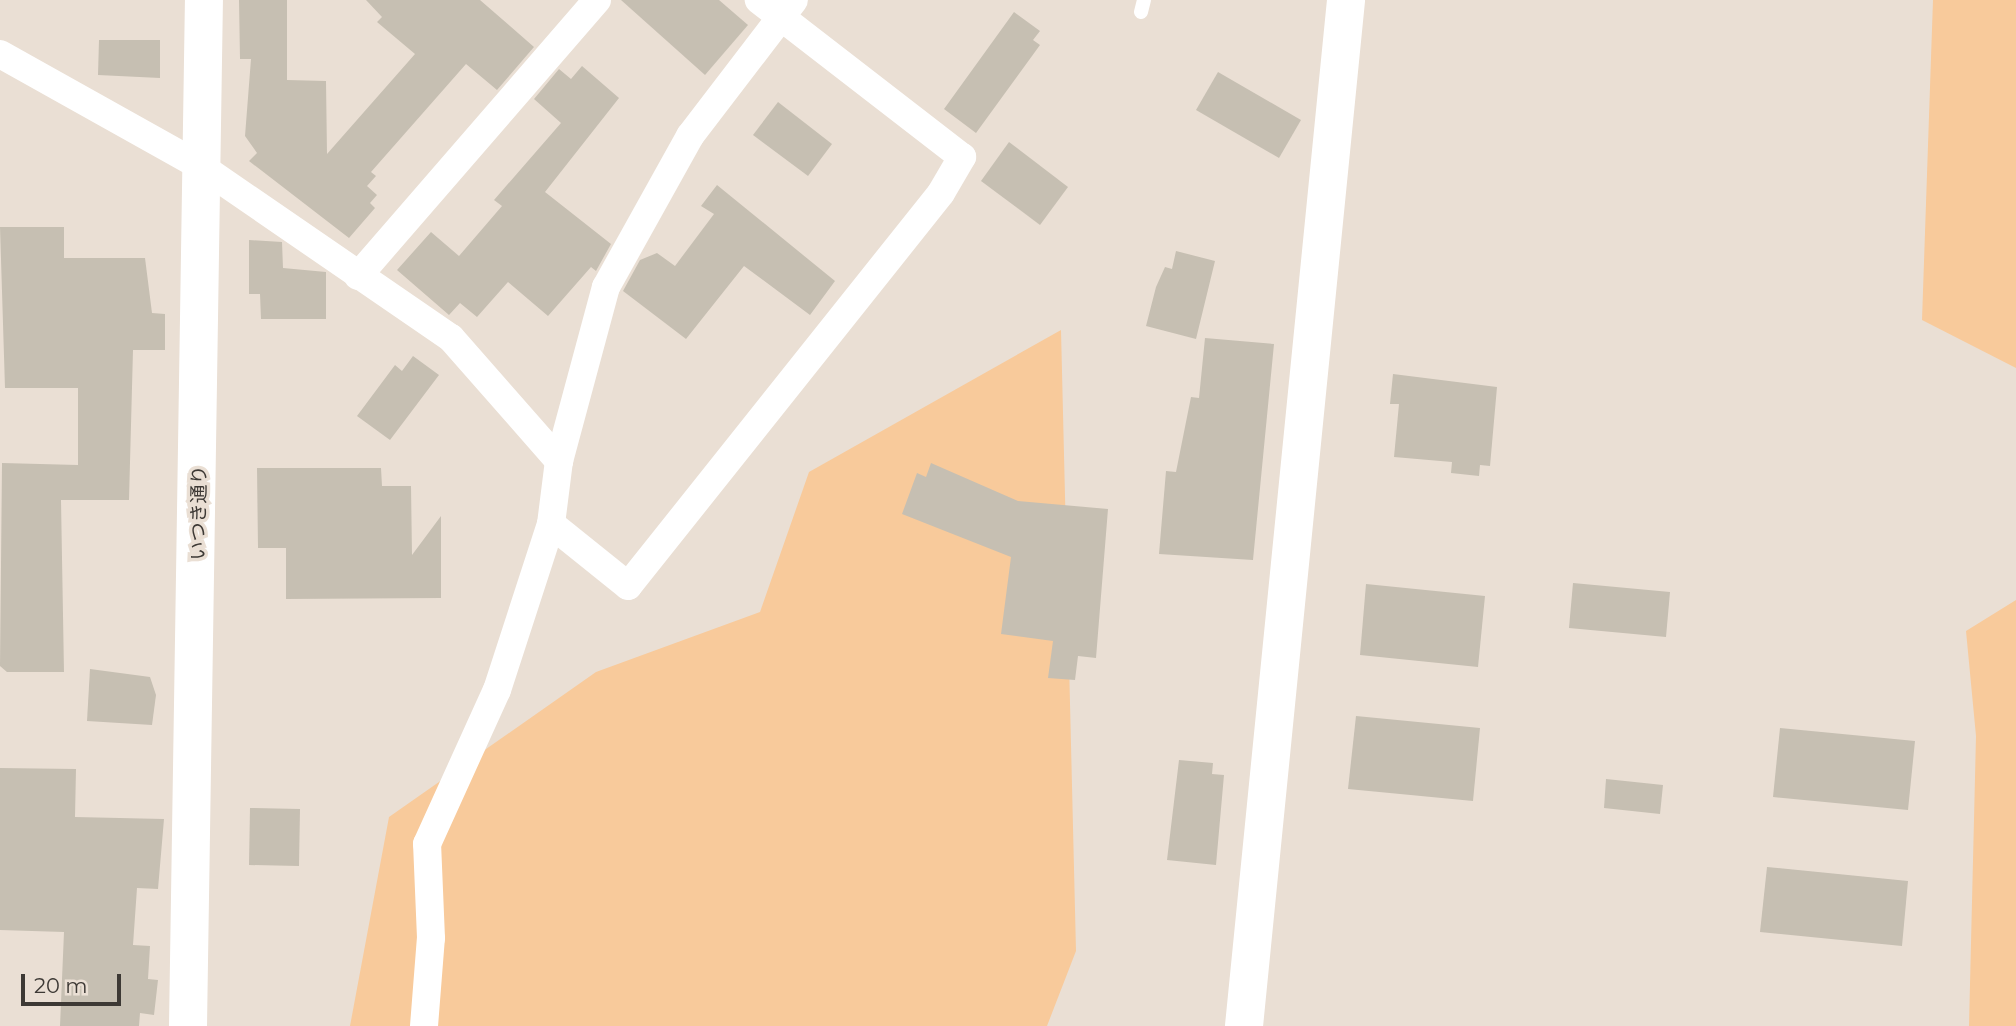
<!DOCTYPE html>
<meta charset="utf-8">
<style>
body{margin:0}
#map{position:relative;width:2016px;height:1026px;overflow:hidden;background:#eadfd4;font-family:Montserrat,"Noto Sans JP",sans-serif}
div>[style]{position:absolute}
.green>*{inset:0;background:#f8ca9b}
.building>*{inset:0;background:#c6bfb2}
.lane>*{height:14px;margin:-7px;padding:0 7px;transform-origin:7px;border-radius:7px;background:#fff}
.street>*{height:28px;margin:-14px;padding:0 14px;transform-origin:14px;border-radius:14px;background:#fff}
.secondary>*{height:38px;margin:-19px;padding:0 19px;transform-origin:19px;border-radius:19px;background:#fff}
span{translate:-50% -50%;white-space:nowrap;text-align:center;line-height:1.15;-webkit-text-stroke:7px #eadfd4;paint-order:stroke}
.street-label{font-size:19px;color:#3d3935}
.scale{position:absolute;left:21px;top:974px;width:100px;height:32px;box-sizing:border-box;border:4px solid #3d3935;border-top:0;padding-left:9px;font-size:21px;line-height:24px;white-space:nowrap;color:#3d3935;-webkit-text-stroke:5px #eadfd4;paint-order:stroke}
</style>
<div id="map">
<div class="green">
<div style="clip-path:polygon(1933px 0,2016px 0,2016px 368px,1922px 320px)"></div>
<div style="clip-path:polygon(1061px 330px,1076px 951px,1047px 1026px,350px 1026px,389px 817px,596px 672px,760px 612px,809px 472px)"></div>
<div style="clip-path:polygon(2016px 600px,2016px 1026px,1969px 1026px,1976px 736px,1966px 631px)"></div>
</div>
<div class="building">
<div style="clip-path:polygon(239px 0,287px 0,287px 80px,326px 81px,327px 154px,415px 54px,377px 22px,382px 17px,366px 0,480px 0,534px 47px,497px 90px,466px 64px,371px 172px,376px 176px,367px 186px,377px 195px,370px 203px,375px 208px,349px 238px,249px 161px,257px 153px,245px 136px,251px 59px,240px 59px)"></div>
<div style="clip-path:polygon(621px 0,719px 0,748px 25px,705px 75px)"></div>
<div style="clip-path:polygon(1014px 12px,1040px 31px,1033px 40px,1040px 45px,976px 133px,944px 109px)"></div>
<div style="clip-path:polygon(99px 40px,160px 40px,160px 78px,98px 75px)"></div>
<div style="clip-path:polygon(582px 66px,619px 98px,545px 192px,611px 244px,596px 271px,591px 267px,548px 316px,508px 282px,477px 317px,460px 303px,449px 315px,397px 270px,431px 232px,459px 256px,502px 206px,494px 200px,561px 123px,534px 99px,559px 69px,571px 79px)"></div>
<div style="clip-path:polygon(1218px 72px,1301px 120px,1279px 158px,1196px 110px)"></div>
<div style="clip-path:polygon(778px 102px,832px 144px,808px 176px,753px 135px)"></div>
<div style="clip-path:polygon(1009px 142px,1068px 187px,1040px 225px,981px 181px)"></div>
<div style="clip-path:polygon(717px 185px,835px 281px,810px 315px,744px 266px,686px 339px,623px 291px,640px 260px,657px 253px,675px 266px,714px 214px,701px 206px)"></div>
<div style="clip-path:polygon(0 227px,64px 227px,64px 258px,145px 258px,152px 313px,165px 314px,165px 350px,133px 350px,129px 500px,61px 500px,64px 672px,7px 672px,0 666px,2px 463px,78px 465px,78px 388px,5px 388px)"></div>
<div style="clip-path:polygon(249px 240px,282px 242px,283px 268px,326px 272px,326px 319px,261px 319px,260px 294px,249px 294px)"></div>
<div style="clip-path:polygon(1176px 251px,1215px 261px,1196px 339px,1146px 326px,1156px 287px,1165px 267px,1172px 269px)"></div>
<div style="clip-path:polygon(1205px 338px,1274px 344px,1253px 560px,1159px 554px,1166px 471px,1176px 472px,1191px 397px,1199px 398px)"></div>
<div style="clip-path:polygon(413px 356px,439px 375px,390px 440px,357px 416px,395px 365px,402px 371px)"></div>
<div style="clip-path:polygon(1393px 374px,1497px 387px,1490px 466px,1480px 465px,1479px 476px,1451px 473px,1452px 462px,1394px 457px,1399px 404px,1390px 404px)"></div>
<div style="clip-path:polygon(931px 463px,1018px 501px,1108px 509px,1096px 658px,1078px 656px,1075px 680px,1048px 678px,1053px 641px,1001px 634px,1011px 557px,902px 514px,917px 473px,926px 477px)"></div>
<div style="clip-path:polygon(257px 468px,381px 468px,382px 486px,411px 486px,412px 555px,441px 516px,441px 598px,286px 599px,286px 548px,258px 548px)"></div>
<div style="clip-path:polygon(1573px 583px,1670px 592px,1666px 637px,1569px 628px)"></div>
<div style="clip-path:polygon(1366px 584px,1485px 596px,1478px 667px,1360px 655px)"></div>
<div style="clip-path:polygon(90px 669px,150px 677px,156px 695px,152px 725px,87px 721px)"></div>
<div style="clip-path:polygon(1356px 716px,1480px 728px,1473px 801px,1348px 789px)"></div>
<div style="clip-path:polygon(1780px 728px,1915px 741px,1908px 810px,1773px 797px)"></div>
<div style="clip-path:polygon(1179px 760px,1213px 763px,1212px 774px,1224px 775px,1216px 865px,1167px 860px)"></div>
<div style="clip-path:polygon(0 768px,76px 769px,75px 817px,164px 819px,158px 889px,137px 888px,133px 945px,150px 946px,148px 979px,158px 980px,154px 1015px,140px 1013px,139px 1026px,60px 1026px,64px 932px,0 930px)"></div>
<div style="clip-path:polygon(1606px 779px,1663px 785px,1660px 814px,1604px 808px)"></div>
<div style="clip-path:polygon(250px 808px,300px 809px,299px 866px,249px 865px)"></div>
<div style="clip-path:polygon(1767px 867px,1908px 881px,1902px 946px,1760px 932px)"></div>
</div>
<div class="lane">
<div style="left:1141px;top:12px;width:12px;rotate:-76deg"></div>
</div>
<div class="street">
<div style="left:0;top:54px;width:231px;rotate:29.2deg"></div>
<div style="left:202px;top:167px;width:302px;rotate:34.5deg"></div>
<div style="left:451px;top:338px;width:164px;rotate:48.7deg"></div>
<div style="left:358px;top:276px;width:365px;rotate:-49.1deg"></div>
<div style="left:551px;top:524px;width:99px;rotate:38.8deg"></div>
<div style="left:628px;top:586px;width:502px;rotate:-51.46deg"></div>
<div style="left:941px;top:193px;width:42px;rotate:-59.7deg"></div>
<div style="left:962px;top:157px;width:257px;rotate:-142.3deg"></div>
<div style="left:424px;top:1026px;width:88px;rotate:-85.5deg"></div>
<div style="left:431px;top:938px;width:94px;rotate:-92.4deg"></div>
<div style="left:427px;top:844px;width:169px;rotate:-65.6deg"></div>
<div style="left:497px;top:690px;width:175px;rotate:-72deg"></div>
<div style="left:551px;top:524px;width:64px;rotate:-82.8deg"></div>
<div style="left:559px;top:461px;width:180px;rotate:-74.9deg"></div>
<div style="left:606px;top:287px;width:173px;rotate:-60.9deg"></div>
<div style="left:690px;top:136px;width:171px;rotate:-52.6deg"></div>
</div>
<div class="secondary">
<div style="left:188px;top:1026px;width:1026px;rotate:-89.11deg"></div>
<div style="left:1244px;top:1026px;width:1031px;rotate:-84.32deg"></div>
</div>
<div class="street-label">
<span style="left:199px;top:513px;rotate:-89deg">いつき通り</span>
</div>
<div class="scale">20 m</div>
</div>
